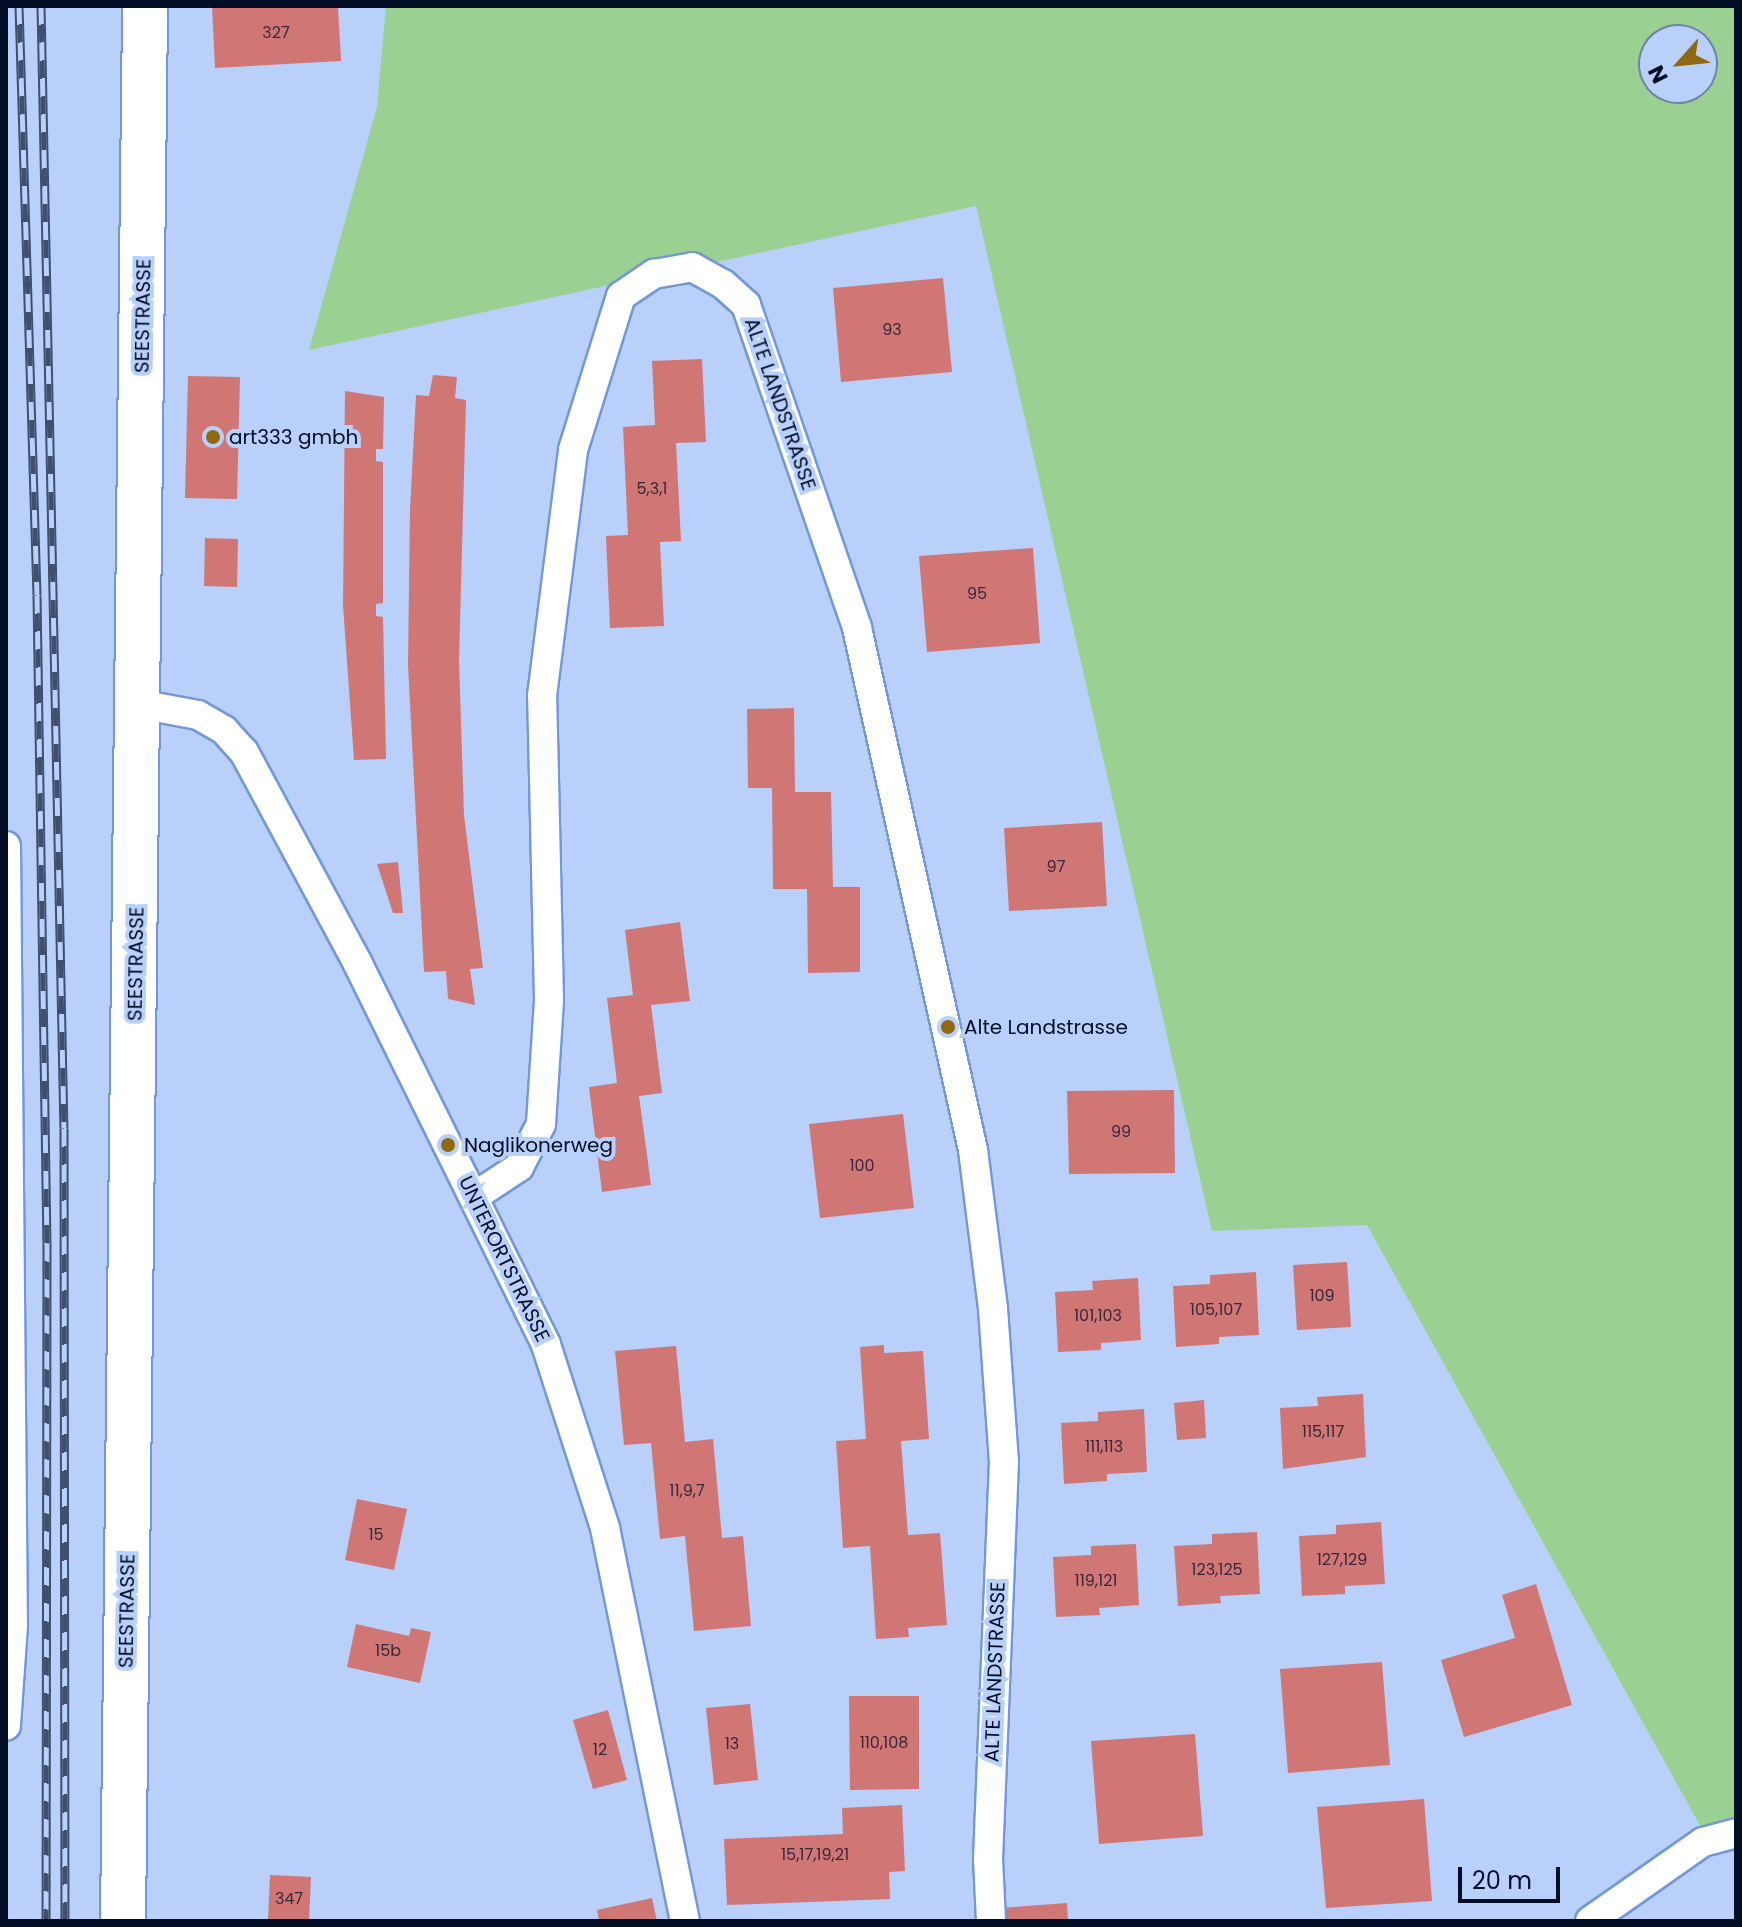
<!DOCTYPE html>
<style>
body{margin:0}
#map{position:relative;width:1742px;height:1927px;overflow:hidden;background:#b8d0fa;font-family:Poppins,sans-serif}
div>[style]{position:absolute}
.green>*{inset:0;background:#9ad091}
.building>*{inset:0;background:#d07675}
.roads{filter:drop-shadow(2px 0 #7298da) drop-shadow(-2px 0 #7298da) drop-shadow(0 2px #7298da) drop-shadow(0 -2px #7298da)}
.street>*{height:28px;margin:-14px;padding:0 14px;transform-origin:14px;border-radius:14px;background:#fff}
.primary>*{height:44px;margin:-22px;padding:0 22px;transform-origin:22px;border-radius:22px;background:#fff}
.rail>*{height:9px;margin-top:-4.5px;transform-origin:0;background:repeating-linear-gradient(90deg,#b8d0fa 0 18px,#3f4f6d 0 36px);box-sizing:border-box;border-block:2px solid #3f4f6d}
.dots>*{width:22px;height:22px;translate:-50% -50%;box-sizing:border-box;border:4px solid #b8d0fa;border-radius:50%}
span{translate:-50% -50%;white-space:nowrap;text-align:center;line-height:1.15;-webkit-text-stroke:8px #b8d0fa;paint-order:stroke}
.number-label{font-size:16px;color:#36283a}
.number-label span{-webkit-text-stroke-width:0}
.street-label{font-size:20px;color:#030e26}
.poi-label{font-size:20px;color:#030e26}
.left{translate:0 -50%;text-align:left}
.frame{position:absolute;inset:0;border:8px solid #030e26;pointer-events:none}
.north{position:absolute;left:1638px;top:24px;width:80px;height:80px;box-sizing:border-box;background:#b8d0fa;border:2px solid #7082a5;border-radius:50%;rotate:243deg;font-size:22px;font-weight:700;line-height:32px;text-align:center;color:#030e26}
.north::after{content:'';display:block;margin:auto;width:28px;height:36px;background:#90680e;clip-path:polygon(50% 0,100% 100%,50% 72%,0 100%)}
.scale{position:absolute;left:1458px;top:1867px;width:102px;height:36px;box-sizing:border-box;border:4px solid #030e26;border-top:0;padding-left:10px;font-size:24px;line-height:28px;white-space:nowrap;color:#030e26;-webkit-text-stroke:6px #b8d0fa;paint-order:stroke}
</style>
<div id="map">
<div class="green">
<div style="clip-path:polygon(evenodd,386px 6px,1736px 6px,1736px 1821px,1702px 1829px,1367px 1225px,1212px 1231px,976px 206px,309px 350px,377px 107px,386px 6px,1654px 40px,1702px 40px,1702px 88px,1654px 88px,1654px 40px)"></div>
</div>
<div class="building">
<div style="clip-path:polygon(212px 6px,338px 6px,341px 61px,215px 68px)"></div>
<div style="clip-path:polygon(943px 278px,952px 372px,841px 382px,833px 288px)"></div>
<div style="clip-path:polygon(702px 359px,706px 442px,676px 443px,681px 541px,660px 542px,664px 626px,610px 628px,606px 536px,628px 535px,623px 427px,655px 425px,652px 361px)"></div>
<div style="clip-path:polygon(433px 375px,457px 377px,455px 398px,466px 400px,459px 661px,464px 815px,483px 968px,470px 969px,475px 1005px,448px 999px,446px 971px,424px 972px,408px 665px,410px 510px,416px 395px,429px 396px)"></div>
<div style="clip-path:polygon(188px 376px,240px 377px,237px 499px,185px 498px)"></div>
<div style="clip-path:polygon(345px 391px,384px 397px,383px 449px,376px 449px,376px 461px,383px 462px,383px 603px,376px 604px,376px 616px,383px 617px,386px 759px,354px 760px,343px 605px)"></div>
<div style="clip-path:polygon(205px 538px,238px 539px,237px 587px,204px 586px)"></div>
<div style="clip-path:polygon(1033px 548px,1040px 643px,927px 652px,919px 556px)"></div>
<div style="clip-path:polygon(794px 708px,795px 792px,831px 792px,833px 887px,860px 887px,860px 972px,808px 973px,807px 889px,773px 889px,772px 788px,748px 788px,747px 709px)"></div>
<div style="clip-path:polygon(1102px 822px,1107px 906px,1009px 911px,1004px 828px)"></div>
<div style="clip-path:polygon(398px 862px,403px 913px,393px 913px,377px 864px)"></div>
<div style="clip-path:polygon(680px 922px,690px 1001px,651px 1005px,662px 1093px,639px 1096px,651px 1185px,602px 1192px,589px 1087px,617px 1083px,607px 998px,633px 995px,625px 930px)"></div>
<div style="clip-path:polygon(1174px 1090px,1175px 1173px,1069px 1174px,1067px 1091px)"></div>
<div style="clip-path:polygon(903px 1114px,914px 1208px,820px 1218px,809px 1124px)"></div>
<div style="clip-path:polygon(1347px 1262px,1351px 1327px,1297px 1330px,1293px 1265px)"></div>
<div style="clip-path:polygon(1256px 1272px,1259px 1335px,1219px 1337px,1219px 1344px,1176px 1347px,1173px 1286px,1210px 1284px,1210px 1275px)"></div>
<div style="clip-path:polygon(1138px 1278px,1141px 1340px,1101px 1343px,1101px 1350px,1058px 1352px,1055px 1292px,1093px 1290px,1092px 1281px)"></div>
<div style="clip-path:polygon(884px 1345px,884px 1353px,923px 1351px,929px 1439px,901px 1441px,908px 1535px,940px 1533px,947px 1625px,908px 1628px,909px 1637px,876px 1639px,870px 1546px,843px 1548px,836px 1441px,866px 1439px,860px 1347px)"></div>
<div style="clip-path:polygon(676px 1346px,685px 1442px,713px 1439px,722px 1538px,743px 1536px,751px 1626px,694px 1631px,685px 1536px,660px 1539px,651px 1443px,624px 1445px,615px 1351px)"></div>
<div style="clip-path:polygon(1363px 1394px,1366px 1457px,1283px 1469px,1280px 1408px,1318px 1406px,1317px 1397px)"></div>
<div style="clip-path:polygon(1204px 1400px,1206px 1438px,1177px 1440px,1174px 1403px)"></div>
<div style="clip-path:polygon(1144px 1409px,1147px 1472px,1107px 1474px,1107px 1481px,1064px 1484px,1061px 1423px,1098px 1421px,1098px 1412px)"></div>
<div style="clip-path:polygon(357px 1499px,407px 1509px,394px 1570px,345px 1560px)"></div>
<div style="clip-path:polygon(1381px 1522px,1385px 1584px,1345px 1586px,1345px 1594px,1302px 1596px,1299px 1536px,1336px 1534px,1336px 1525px)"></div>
<div style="clip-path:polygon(1257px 1532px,1260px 1594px,1220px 1596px,1221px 1603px,1178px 1606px,1174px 1546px,1212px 1544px,1212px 1534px)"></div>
<div style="clip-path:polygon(1136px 1544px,1139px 1605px,1099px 1608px,1100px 1615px,1056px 1617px,1053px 1557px,1091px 1555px,1091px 1546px)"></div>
<div style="clip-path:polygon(1536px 1584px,1572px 1705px,1464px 1737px,1441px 1660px,1515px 1638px,1502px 1595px)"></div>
<div style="clip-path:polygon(356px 1624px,409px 1636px,411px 1628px,431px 1632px,420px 1683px,347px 1667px)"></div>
<div style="clip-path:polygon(1382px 1662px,1390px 1765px,1288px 1773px,1280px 1669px)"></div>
<div style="clip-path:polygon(849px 1696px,919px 1696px,919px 1789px,850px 1790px)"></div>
<div style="clip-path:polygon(750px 1704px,758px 1780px,714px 1785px,706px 1708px)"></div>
<div style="clip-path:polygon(608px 1710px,627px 1780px,593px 1789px,573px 1720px)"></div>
<div style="clip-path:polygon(1195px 1734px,1203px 1836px,1099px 1844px,1091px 1741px)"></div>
<div style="clip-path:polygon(1424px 1799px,1432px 1901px,1326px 1908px,1317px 1807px)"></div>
<div style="clip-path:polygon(902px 1805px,905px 1871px,889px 1872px,890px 1899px,727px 1905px,724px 1839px,843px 1834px,842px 1808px)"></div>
<div style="clip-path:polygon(270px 1875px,311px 1877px,309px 1921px,268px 1921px)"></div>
<div style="clip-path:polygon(652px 1898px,657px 1921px,599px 1921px,597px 1910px)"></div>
<div style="clip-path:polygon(1067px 1903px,1068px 1921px,1002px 1921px,1001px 1908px)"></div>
</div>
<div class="roads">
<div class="street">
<div style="left:139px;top:704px;width:60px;rotate:10.6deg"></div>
<div style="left:198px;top:715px;width:30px;rotate:30deg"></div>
<div style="left:224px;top:730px;width:30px;rotate:48deg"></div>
<div style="left:244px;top:752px;width:238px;rotate:61.7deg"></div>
<div style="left:357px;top:962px;width:427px;rotate:63.7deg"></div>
<div style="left:546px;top:1345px;width:192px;rotate:72.1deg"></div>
<div style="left:605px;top:1528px;width:401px;rotate:78.5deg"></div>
<div style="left:6px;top:846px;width:779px;rotate:89.49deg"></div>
<div style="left:13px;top:1625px;width:101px;rotate:94deg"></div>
<div style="left:475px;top:1196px;width:53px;rotate:-33.4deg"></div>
<div style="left:519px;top:1167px;width:48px;rotate:-62.9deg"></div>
<div style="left:541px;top:1124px;width:125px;rotate:-86.3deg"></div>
<div style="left:549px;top:999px;width:303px;rotate:-91.3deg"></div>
<div style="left:542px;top:696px;width:248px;rotate:-82.8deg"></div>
<div style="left:573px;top:450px;width:161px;rotate:-72.7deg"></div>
<div style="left:621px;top:296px;width:40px;rotate:-34deg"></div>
<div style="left:654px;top:274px;width:39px;rotate:-10deg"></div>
<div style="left:692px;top:267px;width:35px;rotate:29deg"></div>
<div style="left:723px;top:284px;width:31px;rotate:42deg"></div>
<div style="left:746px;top:305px;width:342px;rotate:71deg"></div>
<div style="left:857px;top:628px;width:535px;rotate:77.47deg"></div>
<div style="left:973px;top:1150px;width:160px;rotate:82.8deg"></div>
<div style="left:993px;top:1309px;width:152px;rotate:85.9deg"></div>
<div style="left:1004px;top:1461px;width:398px;rotate:92.3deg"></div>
<div style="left:988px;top:1859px;width:62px;rotate:87.2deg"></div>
<div style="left:1590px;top:1921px;width:138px;rotate:-35deg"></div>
<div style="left:1703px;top:1842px;width:34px;rotate:-15deg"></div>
</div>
<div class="primary">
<div style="left:123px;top:1921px;width:1915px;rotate:-89.34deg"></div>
</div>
</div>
<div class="rail">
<div style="left:19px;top:6px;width:589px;rotate:88.25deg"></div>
<div style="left:37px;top:595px;width:648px;rotate:89.12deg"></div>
<div style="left:47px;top:1243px;width:678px;rotate:90.08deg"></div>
<div style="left:41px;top:6px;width:1122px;rotate:88.83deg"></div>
<div style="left:64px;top:1128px;width:793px;rotate:89.93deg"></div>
</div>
<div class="dots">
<div style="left:213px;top:437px;background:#90680e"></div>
<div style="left:948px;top:1027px;background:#90680e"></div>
<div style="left:448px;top:1145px;background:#90680e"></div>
</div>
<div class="number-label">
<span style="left:276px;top:33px">327</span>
<span style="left:892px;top:330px">93</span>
<span style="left:652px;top:489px">5,3,1</span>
<span style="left:977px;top:594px">95</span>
<span style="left:1056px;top:867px">97</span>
<span style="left:1121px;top:1132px">99</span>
<span style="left:862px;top:1166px">100</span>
<span style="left:1322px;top:1296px">109</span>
<span style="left:1216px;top:1310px">105,107</span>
<span style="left:1098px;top:1316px">101,103</span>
<span style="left:1323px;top:1432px">115,117</span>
<span style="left:1104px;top:1447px">111,113</span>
<span style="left:687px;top:1491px">11,9,7</span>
<span style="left:376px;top:1535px">15</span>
<span style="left:1342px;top:1560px">127,129</span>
<span style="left:1217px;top:1570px">123,125</span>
<span style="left:1096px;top:1581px">119,121</span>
<span style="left:388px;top:1651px">15b</span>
<span style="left:884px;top:1743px">110,108</span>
<span style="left:732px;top:1744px">13</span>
<span style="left:600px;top:1750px">12</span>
<span style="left:815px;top:1855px">15,17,19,21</span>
<span style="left:289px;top:1899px">347</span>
</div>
<div class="street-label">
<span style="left:143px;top:316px;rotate:-89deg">SEESTRASSE</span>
<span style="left:780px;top:404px;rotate:71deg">ALTE LANDSTRASSE</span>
<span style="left:136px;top:964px;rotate:-89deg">SEESTRASSE</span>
<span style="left:504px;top:1259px;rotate:64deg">UNTERORTSTRASSE</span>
<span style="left:127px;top:1611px;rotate:-89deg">SEESTRASSE</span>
<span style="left:995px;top:1672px;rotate:-88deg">ALTE LANDSTRASSE</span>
</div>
<div class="poi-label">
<span class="left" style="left:229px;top:437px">art333 gmbh</span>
<span class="left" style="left:964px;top:1027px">Alte Landstrasse</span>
<span class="left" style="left:464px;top:1145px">Naglikonerweg</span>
</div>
<div class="frame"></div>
<div class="north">N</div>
<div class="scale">20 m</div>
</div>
